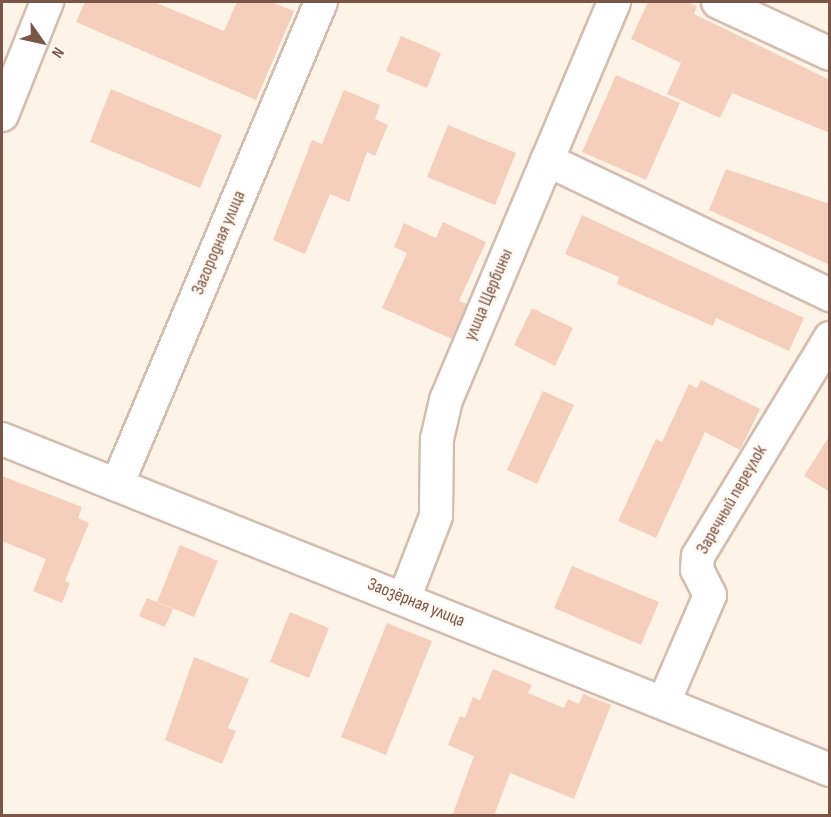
<!DOCTYPE html>
<meta charset="utf-8">
<style>
body{margin:0}
#map{position:relative;width:831px;height:817px;overflow:hidden;background:#fef3e7;font-family:"Sofia Sans Condensed",sans-serif}
div>[style]{position:absolute}
.building>*{inset:0;background:#f6cfbc}
.roads{filter:drop-shadow(2px 0 #d4bcae) drop-shadow(-2px 0 #d4bcae) drop-shadow(0 2px #d4bcae) drop-shadow(0 -2px #d4bcae)}
.minor>*{height:32px;margin:-16px;padding:0 16px;transform-origin:16px;border-radius:16px;background:#fff}
span{translate:-50% -50%;white-space:nowrap;text-align:center;line-height:1.15;-webkit-text-stroke:5px #fff8f0;paint-order:stroke}
.street-label{font-size:18px;color:#7b5648}
.frame{position:absolute;inset:0;border:3px solid #7b5648;pointer-events:none}
.north{position:absolute;left:12px;top:12px;width:60px;height:60px;-webkit-text-stroke:4px #fff8f0;paint-order:stroke;rotate:124deg;font-size:16px;font-weight:700;line-height:24px;text-align:center;color:#7b5648}
.north::after{content:'';display:block;margin:auto;width:21px;height:27px;background:#7b5648;clip-path:polygon(50% 0,100% 100%,50% 72%,0 100%)}
</style>
<div id="map">
<div class="building">
<div style="clip-path:polygon(85px 2px,154px 2px,224px 31px,237px 2px,271px 2px,294px 11px,256px 100px,76px 22px)"></div>
<div style="clip-path:polygon(648px 2px,687px 2px,697px 6px,694px 14px,830px 80px,830px 133px,732px 93px,720px 118px,667px 94px,681px 63px,631px 39px)"></div>
<div style="clip-path:polygon(401px 36px,441px 53px,427px 88px,386px 71px)"></div>
<div style="clip-path:polygon(616px 75px,680px 103px,646px 180px,582px 152px)"></div>
<div style="clip-path:polygon(111px 89px,222px 135px,200px 188px,90px 142px)"></div>
<div style="clip-path:polygon(344px 90px,380px 105px,375px 119px,388px 125px,375px 156px,367px 152px,349px 202px,330px 194px,305px 254px,273px 240px,312px 140px,322px 144px)"></div>
<div style="clip-path:polygon(448px 125px,516px 153px,495px 205px,427px 177px)"></div>
<div style="clip-path:polygon(726px 169px,830px 204px,830px 265px,709px 210px)"></div>
<div style="clip-path:polygon(582px 215px,804px 318px,789px 351px,716px 318px,713px 326px,617px 284px,619px 277px,565px 254px)"></div>
<div style="clip-path:polygon(443px 222px,486px 242px,459px 301px,467px 304px,452px 339px,382px 308px,407px 253px,394px 247px,404px 223px,436px 238px)"></div>
<div style="clip-path:polygon(532px 308px,573px 328px,555px 366px,514px 345px)"></div>
<div style="clip-path:polygon(701px 380px,760px 409px,740px 450px,705px 432px,656px 538px,618px 521px,656px 439px,662px 442px,689px 384px,697px 388px)"></div>
<div style="clip-path:polygon(543px 391px,574px 405px,537px 484px,507px 470px)"></div>
<div style="clip-path:polygon(830px 435px,830px 492px,804px 476px)"></div>
<div style="clip-path:polygon(2px 476px,82px 507px,78px 518px,89px 523px,65px 581px,70px 583px,62px 603px,33px 591px,46px 559px,2px 541px)"></div>
<div style="clip-path:polygon(180px 545px,218px 561px,194px 617px,157px 602px)"></div>
<div style="clip-path:polygon(572px 566px,659px 602px,641px 645px,554px 608px)"></div>
<div style="clip-path:polygon(147px 598px,173px 609px,165px 627px,139px 616px)"></div>
<div style="clip-path:polygon(290px 612px,329px 628px,309px 678px,270px 662px)"></div>
<div style="clip-path:polygon(387px 623px,432px 641px,386px 755px,341px 737px)"></div>
<div style="clip-path:polygon(194px 657px,249px 679px,228px 728px,236px 731px,222px 764px,165px 740px)"></div>
<div style="clip-path:polygon(493px 669px,532px 685px,528px 693px,564px 708px,568px 699px,579px 704px,583px 694px,611px 705px,574px 799px,510px 773px,494px 816px,452px 816px,474px 756px,448px 745px,460px 716px,465px 718px,473px 697px,480px 700px)"></div>
</div>
<div class="roads">
<div class="minor">
<div style="left:718px;top:2px;width:123px;rotate:24.9deg"></div>
<div style="left:2px;top:115px;width:122px;rotate:-68.3deg"></div>
<div style="left:547px;top:160px;width:314px;rotate:25.5deg"></div>
<div style="left:2px;top:439px;width:892px;rotate:21.79deg"></div>
<div style="left:117px;top:485px;width:524px;rotate:-67.1deg"></div>
<div style="left:404px;top:599px;width:89px;rotate:-68.9deg"></div>
<div style="left:436px;top:516px;width:77px;rotate:-89.3deg"></div>
<div style="left:437px;top:439px;width:40px;rotate:-77deg"></div>
<div style="left:446px;top:400px;width:432px;rotate:-67.1deg"></div>
<div style="left:664px;top:702px;width:116px;rotate:-66.7deg"></div>
<div style="left:710px;top:595px;width:28px;rotate:-117deg"></div>
<div style="left:697px;top:570px;width:14px;rotate:-86deg"></div>
<div style="left:698px;top:556px;width:255px;rotate:-58.8deg"></div>
</div>
</div>
<div class="street-label">
<span style="left:219px;top:243px;rotate:-67deg">Загородная улица</span>
<span style="left:489px;top:295px;rotate:-67deg">улица Щербины</span>
<span style="left:732px;top:500px;rotate:-60deg">Заречный переулок</span>
<span style="left:416px;top:603px;rotate:22deg">Заозёрная улица</span>
</div>
<div class="frame"></div>
<div class="north">N</div>
</div>
